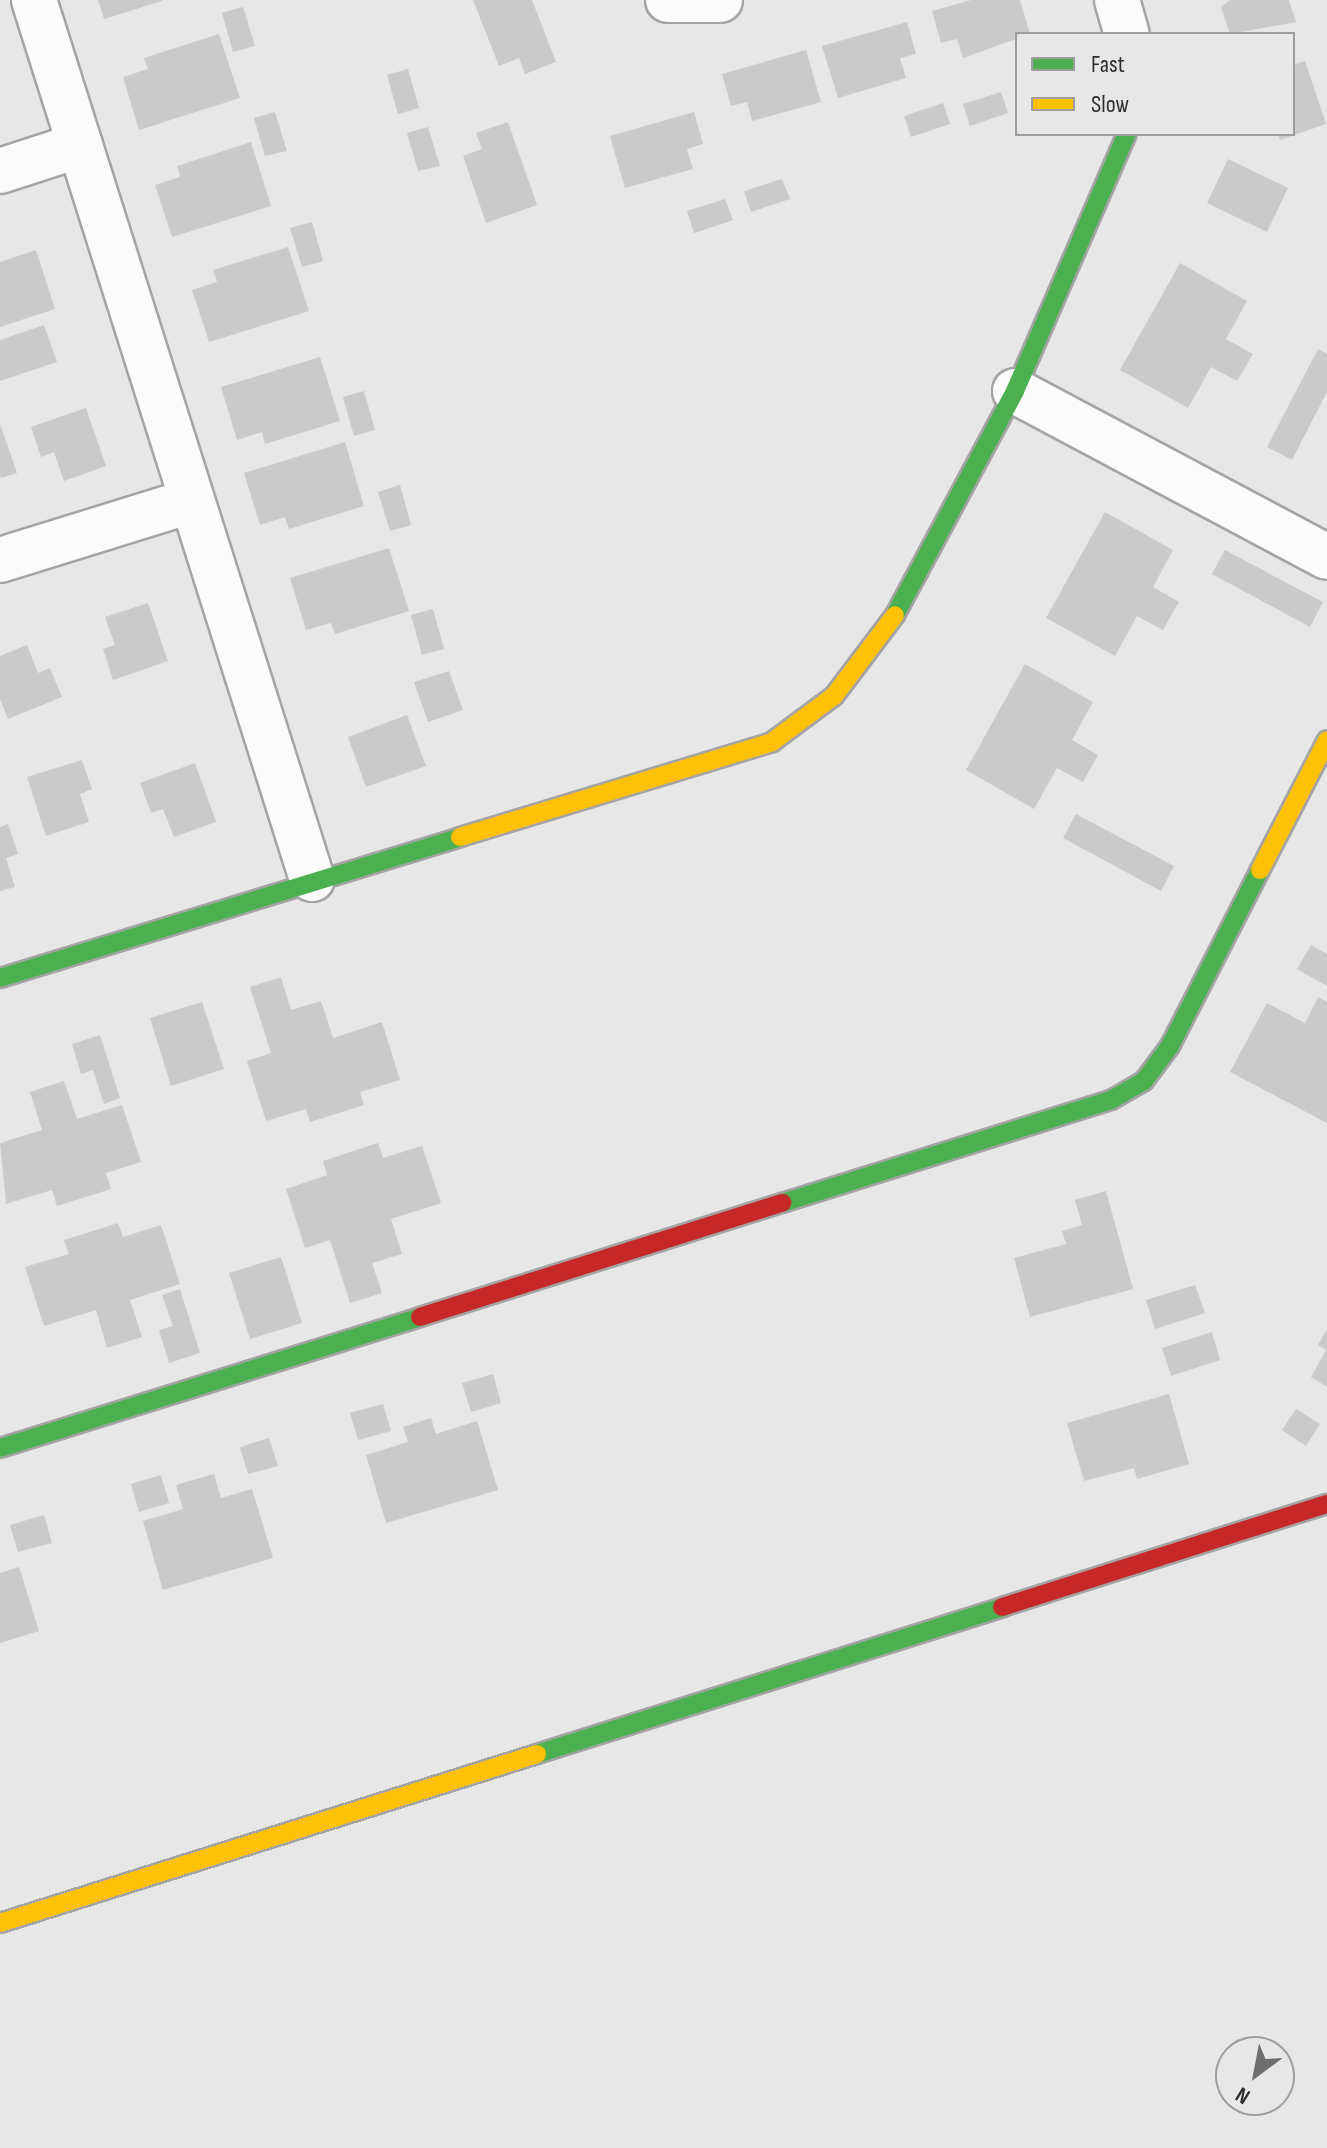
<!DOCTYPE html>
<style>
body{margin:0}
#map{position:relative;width:1327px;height:2148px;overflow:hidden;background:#e7e7e8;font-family:"Sofia Sans Condensed",sans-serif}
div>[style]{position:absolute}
.building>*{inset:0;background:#cacacb}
.roads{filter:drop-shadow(2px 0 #a4a4a5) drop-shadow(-2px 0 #a4a4a5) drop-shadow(0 2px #a4a4a5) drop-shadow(0 -2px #a4a4a5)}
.street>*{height:44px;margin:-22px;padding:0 22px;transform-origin:22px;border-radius:22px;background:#fbfbfc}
.fast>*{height:18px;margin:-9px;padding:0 9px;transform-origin:9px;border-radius:9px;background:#4caf50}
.slow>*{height:18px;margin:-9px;padding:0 9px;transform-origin:9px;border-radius:9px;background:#ffc107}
.jam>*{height:18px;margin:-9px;padding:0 9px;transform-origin:9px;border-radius:9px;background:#c62828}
span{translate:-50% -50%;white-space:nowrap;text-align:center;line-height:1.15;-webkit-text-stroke:8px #e7e7e8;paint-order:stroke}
.legend{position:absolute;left:1015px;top:32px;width:280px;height:104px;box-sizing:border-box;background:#e7e7e8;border:2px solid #9d9d9e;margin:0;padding:10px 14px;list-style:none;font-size:24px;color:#2e2e2f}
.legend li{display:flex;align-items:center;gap:16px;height:40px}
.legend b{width:40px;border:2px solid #9d9d9e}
.north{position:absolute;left:1215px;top:2036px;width:80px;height:80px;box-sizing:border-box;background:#e7e7e8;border:2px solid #9d9d9e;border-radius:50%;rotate:212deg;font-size:22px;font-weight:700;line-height:32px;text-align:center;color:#2e2e2f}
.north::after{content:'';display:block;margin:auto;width:28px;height:36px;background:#6f6f70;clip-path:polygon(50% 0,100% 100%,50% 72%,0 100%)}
</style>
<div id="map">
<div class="building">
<div style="clip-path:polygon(98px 0,162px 0,162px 1px,104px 19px)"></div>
<div style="clip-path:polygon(473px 0,532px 0,556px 62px,525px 74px,519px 58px,499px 66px)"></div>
<div style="clip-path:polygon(971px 0,1020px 0,1030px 34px,963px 58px,957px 39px,941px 43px,932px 11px)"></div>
<div style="clip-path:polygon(1230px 0,1289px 0,1296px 22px,1230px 34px,1221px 7px)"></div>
<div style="clip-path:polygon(243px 7px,255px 46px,233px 52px,222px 13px)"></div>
<div style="clip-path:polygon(907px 22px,916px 54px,900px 58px,906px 78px,838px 98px,822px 46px)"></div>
<div style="clip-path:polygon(219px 34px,240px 98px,139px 130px,123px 77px,148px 69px,144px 58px)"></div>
<div style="clip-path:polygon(806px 50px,821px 102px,752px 121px,747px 102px,731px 106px,722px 74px)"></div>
<div style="clip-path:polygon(1305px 61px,1326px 124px,1280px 140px,1278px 134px,1293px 134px,1293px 65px)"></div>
<div style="clip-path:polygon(408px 69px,419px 108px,398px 114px,387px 75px)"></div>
<div style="clip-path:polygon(1001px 92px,1008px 113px,970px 126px,963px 104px)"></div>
<div style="clip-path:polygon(943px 103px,950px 124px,911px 137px,904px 116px)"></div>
<div style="clip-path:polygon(275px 112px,287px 151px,265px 156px,254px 118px)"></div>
<div style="clip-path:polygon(694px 112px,703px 144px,687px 149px,693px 169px,625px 188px,610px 136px)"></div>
<div style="clip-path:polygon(508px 122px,537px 205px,486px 223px,463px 156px,482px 149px,476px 133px)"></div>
<div style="clip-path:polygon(428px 127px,440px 166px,418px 171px,407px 133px)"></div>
<div style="clip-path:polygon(251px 142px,271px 206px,172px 237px,155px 185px,180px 177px,177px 166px)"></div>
<div style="clip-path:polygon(1228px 159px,1288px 188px,1267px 232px,1207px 203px)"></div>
<div style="clip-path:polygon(782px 179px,790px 199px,751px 212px,744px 191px)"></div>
<div style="clip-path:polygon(725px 199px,733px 220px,694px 233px,687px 211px)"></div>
<div style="clip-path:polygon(312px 222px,323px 261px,302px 267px,290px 228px)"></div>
<div style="clip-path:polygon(288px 247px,309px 311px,209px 342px,192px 290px,217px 282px,213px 270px)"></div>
<div style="clip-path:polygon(36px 250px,55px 309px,0 327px,0 262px)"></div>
<div style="clip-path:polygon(1180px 263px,1247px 301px,1226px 339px,1253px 354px,1237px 381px,1211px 367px,1188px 408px,1120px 370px)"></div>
<div style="clip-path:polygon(44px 325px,57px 362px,0 381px,0 340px)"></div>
<div style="clip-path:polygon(1318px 349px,1327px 354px,1327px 392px,1292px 460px,1267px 447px)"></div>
<div style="clip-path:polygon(320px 357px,340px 421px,265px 444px,262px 432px,237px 440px,221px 387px)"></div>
<div style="clip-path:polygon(364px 391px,375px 430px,354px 436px,343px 397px)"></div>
<div style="clip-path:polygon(86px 408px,106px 466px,64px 481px,54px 452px,41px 457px,31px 427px)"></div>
<div style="clip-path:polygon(0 424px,17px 473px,1px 478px,0 474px)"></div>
<div style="clip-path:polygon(345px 442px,364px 506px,289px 529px,285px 517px,260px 525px,244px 473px)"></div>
<div style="clip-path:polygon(400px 485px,411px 525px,390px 531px,378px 492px)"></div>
<div style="clip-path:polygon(1105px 512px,1173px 550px,1153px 587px,1179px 602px,1163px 630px,1137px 616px,1115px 656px,1046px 618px)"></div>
<div style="clip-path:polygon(389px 548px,409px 611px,335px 634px,331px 623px,306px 630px,290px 578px)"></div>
<div style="clip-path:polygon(1225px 550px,1323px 602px,1310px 627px,1212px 574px)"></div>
<div style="clip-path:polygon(148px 603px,168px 661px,113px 680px,103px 649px,115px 645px,105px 617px)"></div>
<div style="clip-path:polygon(433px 609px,444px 649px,422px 655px,411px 615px)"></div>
<div style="clip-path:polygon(27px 645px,38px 673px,50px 668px,62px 697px,8px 719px,0 699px,0 656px)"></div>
<div style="clip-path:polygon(1025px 664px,1093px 702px,1072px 740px,1098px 755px,1083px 782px,1057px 768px,1034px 809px,966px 770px)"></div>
<div style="clip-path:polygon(449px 671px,463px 710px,428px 722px,414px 682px)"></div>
<div style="clip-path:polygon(407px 715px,426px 766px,366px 787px,348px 737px)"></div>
<div style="clip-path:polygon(82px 760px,92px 789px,80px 794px,89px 822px,46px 836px,27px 777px)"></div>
<div style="clip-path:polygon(195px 763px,216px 822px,174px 837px,163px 809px,151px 813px,140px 783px)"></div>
<div style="clip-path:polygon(1076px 814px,1174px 866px,1161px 891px,1063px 838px)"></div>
<div style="clip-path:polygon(8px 824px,18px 854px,6px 858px,15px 887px,0 891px,0 827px)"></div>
<div style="clip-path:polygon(1311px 945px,1327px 954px,1327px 986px,1297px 969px)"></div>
<div style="clip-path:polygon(281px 977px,291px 1010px,321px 1001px,333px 1038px,382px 1022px,400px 1080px,360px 1092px,364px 1105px,310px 1122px,306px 1109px,266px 1121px,247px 1061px,271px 1053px,250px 987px)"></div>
<div style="clip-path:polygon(1318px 997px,1327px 1002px,1327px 1123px,1230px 1072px,1267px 1003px,1305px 1023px)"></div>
<div style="clip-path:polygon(202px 1002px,224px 1069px,171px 1086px,150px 1018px)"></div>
<div style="clip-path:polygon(100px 1035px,120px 1098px,104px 1104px,93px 1070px,81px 1074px,72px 1044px)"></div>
<div style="clip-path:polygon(64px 1081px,77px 1119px,122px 1105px,141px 1162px,106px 1173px,111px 1189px,57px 1206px,52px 1190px,6px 1204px,0 1143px,42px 1130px,30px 1092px)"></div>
<div style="clip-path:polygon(378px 1143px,383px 1158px,422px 1146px,441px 1203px,391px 1219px,402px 1254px,372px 1263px,382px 1293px,350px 1303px,330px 1240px,305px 1248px,286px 1189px,327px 1175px,323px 1161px)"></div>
<div style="clip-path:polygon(1106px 1191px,1133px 1289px,1030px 1317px,1014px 1258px,1066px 1244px,1062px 1231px,1082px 1225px,1075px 1200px)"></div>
<div style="clip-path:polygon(118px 1223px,123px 1237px,161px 1225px,180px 1284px,130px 1300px,142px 1337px,107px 1348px,96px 1310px,44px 1326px,25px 1267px,69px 1254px,64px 1240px)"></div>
<div style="clip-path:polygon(281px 1257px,302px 1323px,250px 1339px,229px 1273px)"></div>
<div style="clip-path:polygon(1195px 1285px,1205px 1313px,1155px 1329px,1146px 1300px)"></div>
<div style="clip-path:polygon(180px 1289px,200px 1353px,169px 1363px,159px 1330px,173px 1326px,162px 1295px)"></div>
<div style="clip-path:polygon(1327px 1329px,1327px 1387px,1311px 1377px,1326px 1350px,1318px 1345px)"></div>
<div style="clip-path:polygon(1212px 1332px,1220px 1360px,1171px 1376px,1162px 1348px)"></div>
<div style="clip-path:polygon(493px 1374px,501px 1403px,471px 1412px,462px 1383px)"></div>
<div style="clip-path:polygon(1169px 1394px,1189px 1464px,1137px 1479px,1134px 1468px,1084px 1481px,1067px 1423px)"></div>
<div style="clip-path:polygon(383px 1404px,391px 1431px,358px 1440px,350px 1413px)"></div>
<div style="clip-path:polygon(1296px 1409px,1320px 1424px,1306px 1446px,1282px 1430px)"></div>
<div style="clip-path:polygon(431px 1418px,436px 1434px,477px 1421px,498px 1490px,386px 1523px,366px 1455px,408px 1442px,403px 1427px)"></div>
<div style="clip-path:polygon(269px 1438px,278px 1466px,248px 1474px,240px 1447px)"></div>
<div style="clip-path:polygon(214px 1474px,221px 1498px,252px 1489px,273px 1558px,163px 1590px,143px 1521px,183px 1509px,176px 1485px)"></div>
<div style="clip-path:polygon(161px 1475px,169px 1503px,139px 1512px,131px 1484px)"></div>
<div style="clip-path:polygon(44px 1515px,52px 1543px,18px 1552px,10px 1525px)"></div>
<div style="clip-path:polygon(19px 1567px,39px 1631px,0 1643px,0 1573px)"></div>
</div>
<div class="roads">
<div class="street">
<div style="left:34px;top:0;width:922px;rotate:72.45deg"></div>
<div style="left:668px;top:0;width:52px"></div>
<div style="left:1117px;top:0;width:35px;rotate:74deg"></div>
<div style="left:0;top:171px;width:84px;rotate:-18deg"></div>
<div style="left:1015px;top:391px;width:353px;rotate:28deg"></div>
<div style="left:0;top:560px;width:200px;rotate:-17.2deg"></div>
</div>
<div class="fast">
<div style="left:895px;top:615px;width:254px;rotate:-61.8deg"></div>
<div style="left:1015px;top:391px;width:280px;rotate:-66.5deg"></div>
<div style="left:0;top:978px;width:481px;rotate:-17deg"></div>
<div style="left:782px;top:1203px;width:345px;rotate:-17.4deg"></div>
<div style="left:1111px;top:1100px;width:38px;rotate:-30deg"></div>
<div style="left:1144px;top:1081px;width:44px;rotate:-53.4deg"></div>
<div style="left:1170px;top:1046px;width:198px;rotate:-62.9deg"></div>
<div style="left:0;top:1448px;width:440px;rotate:-17.3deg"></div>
<div style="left:537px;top:1754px;width:488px;rotate:-17.5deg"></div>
</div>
<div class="slow">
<div style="left:460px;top:837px;width:326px;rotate:-16.9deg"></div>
<div style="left:772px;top:742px;width:77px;rotate:-36.6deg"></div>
<div style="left:834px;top:696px;width:101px;rotate:-53deg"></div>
<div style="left:1260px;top:870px;width:146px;rotate:-62.7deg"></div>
<div style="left:0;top:1923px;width:563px;rotate:-17.47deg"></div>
</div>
<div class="jam">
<div style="left:420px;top:1317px;width:380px;rotate:-17.5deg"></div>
<div style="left:1002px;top:1607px;width:341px;rotate:-17.6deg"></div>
</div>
</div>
<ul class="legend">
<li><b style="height:10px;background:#4caf50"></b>Fast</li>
<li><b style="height:10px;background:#ffc107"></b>Slow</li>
</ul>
<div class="north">N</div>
</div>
